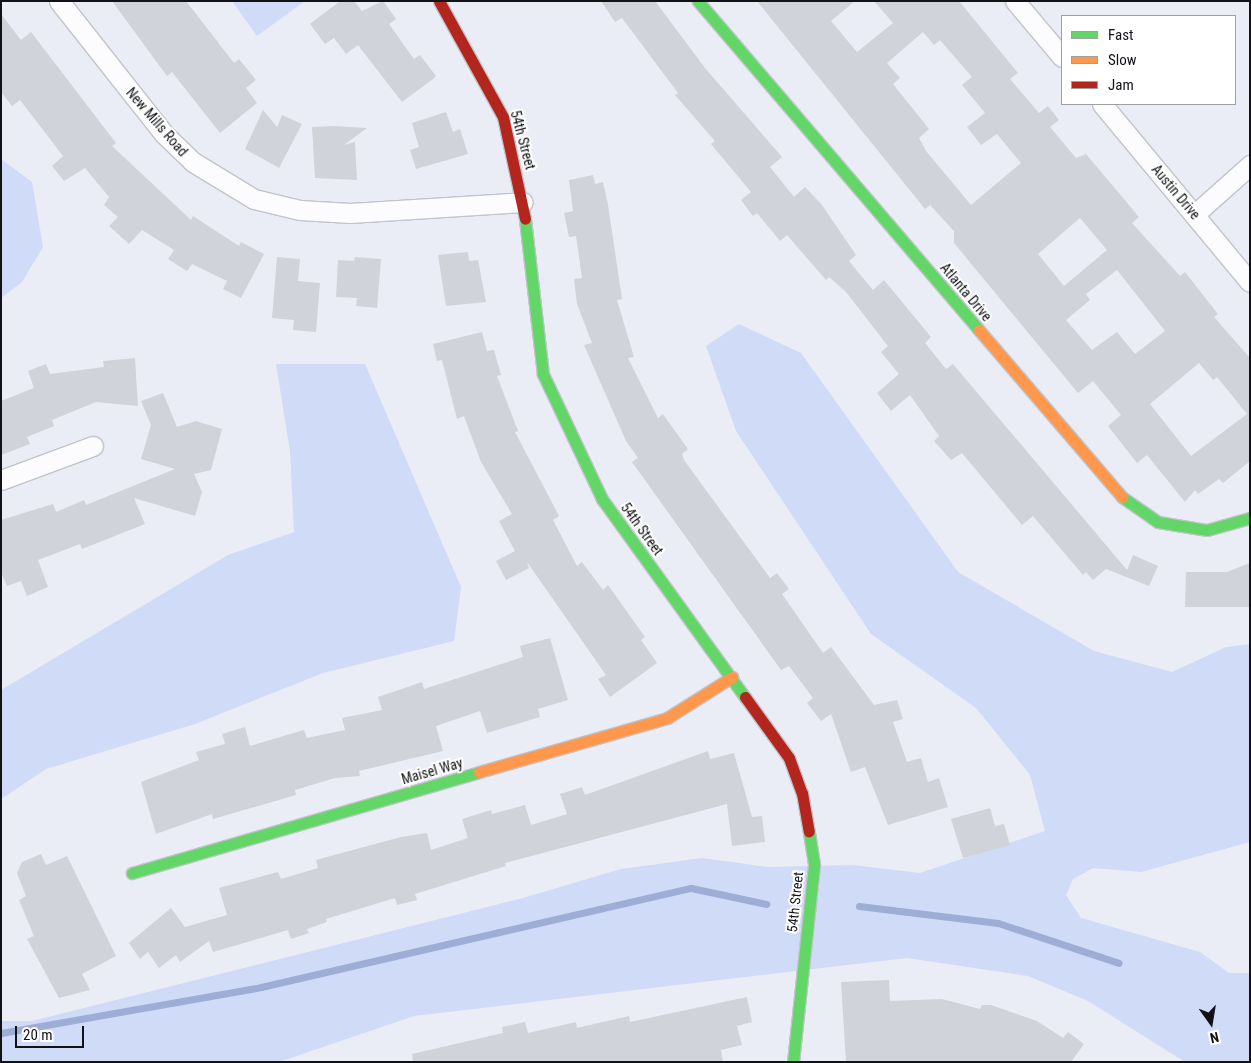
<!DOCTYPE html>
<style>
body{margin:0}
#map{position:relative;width:1251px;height:1063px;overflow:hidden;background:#eaedf5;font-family:"Roboto Condensed",sans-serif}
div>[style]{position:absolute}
.green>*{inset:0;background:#d0dbf8}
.stream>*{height:7px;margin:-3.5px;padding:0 3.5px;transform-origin:3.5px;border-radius:3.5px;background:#9dadd6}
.building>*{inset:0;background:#d0d3d9}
.roads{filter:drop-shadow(1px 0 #c1c4ca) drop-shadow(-1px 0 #c1c4ca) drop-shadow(0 1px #c1c4ca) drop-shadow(0 -1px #c1c4ca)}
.street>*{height:19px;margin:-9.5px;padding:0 9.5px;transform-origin:9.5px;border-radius:9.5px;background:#fcfcfe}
.fast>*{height:11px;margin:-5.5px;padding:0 5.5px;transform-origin:5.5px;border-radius:5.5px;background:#63d668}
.slow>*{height:11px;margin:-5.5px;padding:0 5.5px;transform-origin:5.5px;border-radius:5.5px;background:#ff974d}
.jam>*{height:11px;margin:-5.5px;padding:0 5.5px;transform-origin:5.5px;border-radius:5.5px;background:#b3261e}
span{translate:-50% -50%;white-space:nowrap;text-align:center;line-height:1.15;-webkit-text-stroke:4px #fff;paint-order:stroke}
.street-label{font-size:14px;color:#101217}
.frame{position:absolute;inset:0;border:2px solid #101217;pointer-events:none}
.legend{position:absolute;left:1061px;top:15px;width:175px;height:90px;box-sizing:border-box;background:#fff;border:1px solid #9fa0a2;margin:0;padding:6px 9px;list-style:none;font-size:15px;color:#101217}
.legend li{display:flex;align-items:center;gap:10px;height:25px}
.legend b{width:25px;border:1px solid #9fa0a2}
.north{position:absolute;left:1186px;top:998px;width:50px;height:50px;-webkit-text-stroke:4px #fff;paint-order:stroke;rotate:167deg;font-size:14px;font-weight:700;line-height:20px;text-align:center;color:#101217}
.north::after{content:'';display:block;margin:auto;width:18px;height:22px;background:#101217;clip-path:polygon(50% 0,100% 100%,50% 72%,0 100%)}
.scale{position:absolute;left:15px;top:1026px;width:69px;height:22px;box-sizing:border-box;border:2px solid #101217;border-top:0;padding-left:6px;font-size:15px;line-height:18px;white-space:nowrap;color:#101217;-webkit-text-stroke:4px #fff;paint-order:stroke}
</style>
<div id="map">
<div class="green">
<div style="clip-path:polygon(232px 1px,305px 1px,257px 36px)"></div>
<div style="clip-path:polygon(1px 159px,32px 182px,43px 247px,22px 282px,1px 298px)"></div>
<div style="clip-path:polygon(739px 324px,801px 353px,958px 572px,1094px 651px,1172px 672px,1226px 647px,1250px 644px,1250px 842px,1141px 872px,1093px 868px,1073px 879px,1066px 895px,1081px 918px,1200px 952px,1229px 973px,1250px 973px,1250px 1062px,1185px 1062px,1088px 1001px,1028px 976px,907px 958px,414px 1016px,279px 1062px,1px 1062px,1px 1021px,32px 1021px,523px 898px,621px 869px,702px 858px,768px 867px,853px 865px,920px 873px,1045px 831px,1030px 775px,976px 708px,871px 634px,736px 431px,706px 346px)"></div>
<div style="clip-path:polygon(276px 364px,365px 364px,461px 587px,454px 641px,323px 673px,195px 724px,46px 769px,1px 799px,1px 690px,228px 555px,294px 532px,290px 451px)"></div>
</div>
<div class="stream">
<div style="left:859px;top:906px;width:140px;rotate:7deg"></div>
<div style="left:998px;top:923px;width:127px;rotate:18.3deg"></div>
<div style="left:1px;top:1033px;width:264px;rotate:-10deg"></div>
<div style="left:261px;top:987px;width:441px;rotate:-13deg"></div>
<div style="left:691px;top:888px;width:77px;rotate:12deg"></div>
</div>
<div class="building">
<div style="clip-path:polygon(112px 1px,186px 1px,234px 63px,239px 59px,256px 80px,246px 88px,257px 103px,220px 133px,172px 72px,167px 76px)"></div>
<div style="clip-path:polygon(340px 1px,354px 1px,362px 11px,383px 1px,396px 19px,389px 24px,414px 59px,420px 55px,436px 76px,433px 79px,402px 102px,358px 45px,346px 54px,334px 38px,325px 44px,310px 24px)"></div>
<div style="clip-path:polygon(601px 1px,655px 1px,705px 68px,782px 157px,770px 167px,794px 197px,805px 187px,822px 205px,856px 255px,849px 261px,873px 290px,884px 280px,931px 337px,925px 343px,946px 369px,953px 364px,1127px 570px,1133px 555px,1158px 566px,1149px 586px,1106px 569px,1093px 580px,1086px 572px,1083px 575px,1033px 516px,1022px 525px,962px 453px,951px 460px,934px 441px,939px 436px,910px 395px,891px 411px,877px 393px,899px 374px,881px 352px,888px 346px,846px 292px,829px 277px,826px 280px,787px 235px,780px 241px,757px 213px,753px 216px,741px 200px,751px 192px,711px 144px,715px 141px,675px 95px,678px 93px,634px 34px,622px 18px,615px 22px)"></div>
<div style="clip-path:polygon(evenodd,757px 1px,855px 1px,831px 21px,857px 52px,893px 23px,874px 1px,959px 1px,1018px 73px,1010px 79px,1039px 113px,1048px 106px,1059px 120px,1050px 127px,1076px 158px,1086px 154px,1139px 217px,1132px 223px,1180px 276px,1185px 272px,1218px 314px,1214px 317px,1250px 358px,1250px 461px,1223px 483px,1219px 479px,1198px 494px,1195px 490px,1185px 502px,1147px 455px,1137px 463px,1108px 426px,1121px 415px,1093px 381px,1078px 393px,954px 243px,954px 231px,930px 205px,925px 209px,757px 1px,923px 32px,934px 45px,940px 40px,972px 77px,962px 85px,985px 113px,967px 127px,981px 145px,997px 134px,1021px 163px,971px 205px,926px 151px,919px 138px,929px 129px,893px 84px,900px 78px,887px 63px,923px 32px,757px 1px,1080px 218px,1107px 250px,1064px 286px,1038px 254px,1080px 218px,757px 1px,1117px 270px,1165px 331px,1135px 354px,1117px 332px,1092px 350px,1066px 320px,1090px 300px,1086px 294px,1117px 270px,757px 1px,1199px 363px,1213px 380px,1217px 377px,1247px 414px,1191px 456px,1150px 404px,1199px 363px)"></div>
<div style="clip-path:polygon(1px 14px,21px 40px,31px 32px,116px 143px,112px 146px,191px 220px,193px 216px,239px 246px,241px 242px,264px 254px,241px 298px,223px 289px,227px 281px,192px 264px,187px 271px,168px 259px,174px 250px,142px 230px,129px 244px,109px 226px,118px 217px,104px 205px,109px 197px,85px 168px,64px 181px,52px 166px,63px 156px,20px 100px,12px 106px,1px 92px)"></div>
<div style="clip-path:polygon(263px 110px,277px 127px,282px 115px,302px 124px,279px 168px,245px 149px)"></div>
<div style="clip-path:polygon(446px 112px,453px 132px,460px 129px,468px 154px,416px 169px,410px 150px,419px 147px,412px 123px)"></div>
<div style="clip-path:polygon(333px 126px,367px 128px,344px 145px,355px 142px,357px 180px,315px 178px,312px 127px)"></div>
<div style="clip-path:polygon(593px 175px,595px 184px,603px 182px,608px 205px,622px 299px,617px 300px,634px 357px,628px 358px,658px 418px,663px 414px,688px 449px,682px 454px,684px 460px,770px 578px,777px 573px,789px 589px,782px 594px,823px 653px,831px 647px,874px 705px,897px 700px,903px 719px,893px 722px,907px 762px,921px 758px,928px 782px,939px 778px,948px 807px,888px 825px,865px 767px,851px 772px,831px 714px,821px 721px,807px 703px,813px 698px,789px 666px,781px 670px,632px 462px,638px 458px,626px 441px,584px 345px,592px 343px,577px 304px,574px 279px,582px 278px,576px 236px,569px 237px,564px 213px,573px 211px,569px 180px)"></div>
<div style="clip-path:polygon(468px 252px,469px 261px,478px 260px,486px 302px,446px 306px,438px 255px)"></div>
<div style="clip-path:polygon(277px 257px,300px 259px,298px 281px,320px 283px,316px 332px,293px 330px,294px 320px,272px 318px)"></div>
<div style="clip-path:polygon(355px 257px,381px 259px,377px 308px,356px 306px,357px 298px,336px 297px,338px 260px,354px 261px)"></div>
<div style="clip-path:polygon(482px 332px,487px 351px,494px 350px,501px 375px,497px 376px,518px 431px,515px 432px,559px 516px,553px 520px,577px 566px,582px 562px,603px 590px,608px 585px,645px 637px,641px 640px,657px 663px,610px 697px,598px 679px,606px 675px,527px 562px,529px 568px,506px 580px,496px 561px,515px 551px,499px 521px,512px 514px,481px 462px,464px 416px,457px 419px,442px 360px,437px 361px,433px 344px)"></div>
<div style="clip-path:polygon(135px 358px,138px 406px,96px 402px,52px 420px,54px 426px,27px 437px,30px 444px,1px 455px,1px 401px,34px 388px,28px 371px,46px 364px,50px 374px,104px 367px,103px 361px)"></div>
<div style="clip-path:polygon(163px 393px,177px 427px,196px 421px,222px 429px,211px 470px,194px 474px,202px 492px,195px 516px,134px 498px,145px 524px,82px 549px,80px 544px,38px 560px,48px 587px,27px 596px,21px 581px,7px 586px,1px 572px,1px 520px,53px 504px,56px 512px,84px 500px,86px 505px,175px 469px,141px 459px,151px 425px,141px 401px)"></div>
<div style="clip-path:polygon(1250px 563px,1250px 607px,1185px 607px,1186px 572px,1227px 572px)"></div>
<div style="clip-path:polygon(550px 638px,568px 700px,538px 709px,540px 717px,487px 733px,480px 711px,436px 726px,443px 751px,359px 771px,360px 776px,335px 778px,295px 790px,296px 795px,213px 819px,212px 814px,156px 834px,141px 782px,199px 760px,196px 752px,225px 744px,222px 734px,245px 727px,250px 746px,304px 730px,307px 738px,345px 730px,342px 718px,382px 710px,378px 697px,422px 682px,424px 689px,523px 657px,520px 646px)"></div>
<div style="clip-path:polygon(708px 751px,710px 759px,734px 753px,752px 817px,762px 816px,765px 842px,732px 846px,727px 804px,505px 863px,506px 866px,415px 894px,417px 900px,397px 905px,395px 898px,326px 919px,327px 922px,307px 929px,309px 933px,291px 939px,288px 930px,213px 952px,209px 941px,180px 962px,176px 955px,159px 968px,148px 952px,140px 959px,129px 943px,171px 908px,185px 927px,227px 915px,219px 888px,278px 872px,281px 879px,318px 868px,316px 860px,401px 837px,427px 833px,431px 850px,468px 838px,462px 819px,491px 810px,492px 814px,525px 805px,531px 825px,567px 814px,560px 794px,582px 787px,585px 795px)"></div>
<div style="clip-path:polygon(990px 808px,995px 826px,1004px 824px,1010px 845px,963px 858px,951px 819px)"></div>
<div style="clip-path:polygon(41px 854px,46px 865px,67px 856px,116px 956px,82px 974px,90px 990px,59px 998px,27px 939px,34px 936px,19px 900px,26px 896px,17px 873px,22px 862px)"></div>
<div style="clip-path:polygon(889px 980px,890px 1001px,942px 999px,980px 1009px,982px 1005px,991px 1005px,1037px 1021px,1063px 1038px,1068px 1032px,1084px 1044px,1071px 1062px,846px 1062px,841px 982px)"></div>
<div style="clip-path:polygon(747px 997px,752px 1022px,737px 1026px,742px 1045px,721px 1050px,723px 1062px,413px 1062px,412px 1054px,503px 1033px,502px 1027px,525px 1022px,528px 1033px,576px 1022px,577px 1028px,629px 1016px,630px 1022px)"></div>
</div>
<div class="roads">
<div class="street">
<div style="left:59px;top:1px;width:169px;rotate:51.7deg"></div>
<div style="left:164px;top:134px;width:40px;rotate:44deg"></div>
<div style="left:193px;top:162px;width:71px;rotate:31.2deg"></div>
<div style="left:254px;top:199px;width:47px;rotate:13.4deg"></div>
<div style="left:300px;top:210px;width:50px;rotate:3.4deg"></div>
<div style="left:350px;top:213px;width:173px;rotate:-3.6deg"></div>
<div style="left:1015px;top:1px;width:73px;rotate:50deg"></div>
<div style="left:1102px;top:104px;width:231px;rotate:50.3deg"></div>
<div style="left:1195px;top:214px;width:74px;rotate:-41.7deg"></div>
<div style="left:1px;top:480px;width:98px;rotate:-20.3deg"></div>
</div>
<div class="fast">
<div style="left:698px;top:1px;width:433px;rotate:49.5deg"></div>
<div style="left:525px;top:219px;width:156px;rotate:83.4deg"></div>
<div style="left:543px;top:374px;width:138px;rotate:64.7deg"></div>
<div style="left:602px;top:499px;width:244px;rotate:54.2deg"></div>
<div style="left:1122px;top:497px;width:44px;rotate:34.8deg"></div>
<div style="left:1158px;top:522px;width:50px;rotate:9.3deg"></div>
<div style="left:1207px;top:530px;width:45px;rotate:-15.6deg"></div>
<div style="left:132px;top:873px;width:361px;rotate:-16.2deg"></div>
<div style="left:793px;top:1062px;width:199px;rotate:-83.9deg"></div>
<div style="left:814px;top:864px;width:33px;rotate:-99deg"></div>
</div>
<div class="slow">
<div style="left:979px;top:330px;width:220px;rotate:49.4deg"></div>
<div style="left:479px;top:772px;width:196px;rotate:-16deg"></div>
<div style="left:667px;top:718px;width:77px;rotate:-32.2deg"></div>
</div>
<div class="jam">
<div style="left:439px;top:1px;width:132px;rotate:61.1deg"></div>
<div style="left:503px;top:117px;width:104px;rotate:77.8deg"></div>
<div style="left:745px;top:697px;width:75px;rotate:54.2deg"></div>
<div style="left:789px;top:758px;width:37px;rotate:70deg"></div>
<div style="left:802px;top:793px;width:39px;rotate:80deg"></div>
</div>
</div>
<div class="street-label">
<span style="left:157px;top:122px;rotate:49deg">New Mills Road</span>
<span style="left:523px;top:140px;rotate:75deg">54th Street</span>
<span style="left:1176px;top:192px;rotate:50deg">Austin Drive</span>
<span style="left:966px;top:292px;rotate:50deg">Atlanta Drive</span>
<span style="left:642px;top:529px;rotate:54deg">54th Street</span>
<span style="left:432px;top:771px;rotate:-16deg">Maisel Way</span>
<span style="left:795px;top:902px;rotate:-84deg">54th Street</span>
</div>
<div class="frame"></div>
<ul class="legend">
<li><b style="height:6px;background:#63d668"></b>Fast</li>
<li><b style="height:6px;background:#ff974d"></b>Slow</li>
<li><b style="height:6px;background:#b3261e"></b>Jam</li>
</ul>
<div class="north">N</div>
<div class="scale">20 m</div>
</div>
